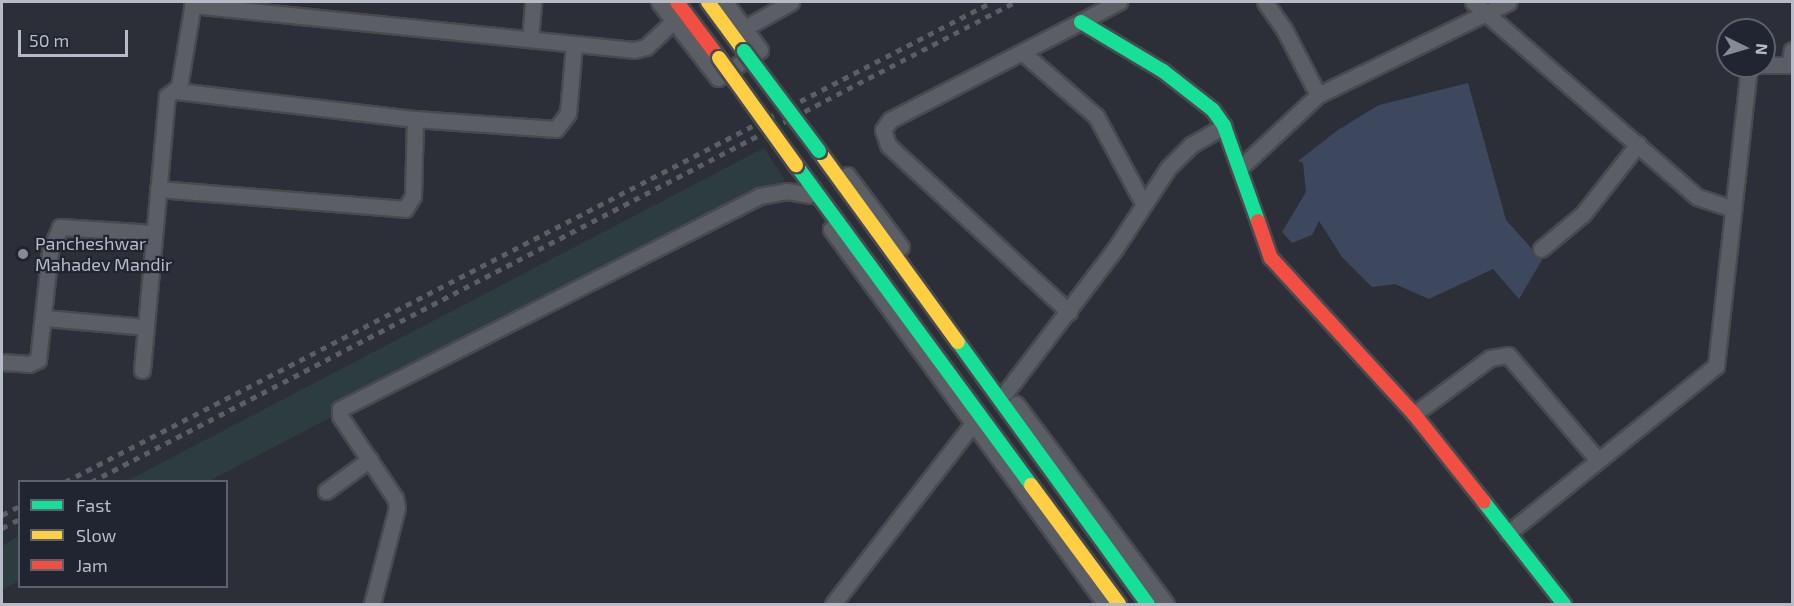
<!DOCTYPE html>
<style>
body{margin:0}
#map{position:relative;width:1794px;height:606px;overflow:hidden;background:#2c2f37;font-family:"Exo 2",sans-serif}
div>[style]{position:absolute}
.green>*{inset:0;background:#2d3c3f}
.water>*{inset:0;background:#3d485e}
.roads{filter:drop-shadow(2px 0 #484a50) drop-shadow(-2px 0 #484a50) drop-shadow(0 2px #484a50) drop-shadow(0 -2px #484a50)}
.street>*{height:15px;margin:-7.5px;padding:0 7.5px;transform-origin:7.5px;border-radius:7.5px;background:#5c5e65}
.fast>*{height:14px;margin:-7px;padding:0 7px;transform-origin:7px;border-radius:7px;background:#16e098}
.slow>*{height:14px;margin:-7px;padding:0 7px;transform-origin:7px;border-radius:7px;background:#ffcf43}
.jam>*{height:14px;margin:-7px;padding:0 7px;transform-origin:7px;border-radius:7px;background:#f24e42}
.rail>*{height:4.5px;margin-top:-2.25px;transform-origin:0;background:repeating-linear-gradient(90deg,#5b5e63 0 6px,transparent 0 12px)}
.bridges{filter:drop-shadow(2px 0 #484a50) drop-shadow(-2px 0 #484a50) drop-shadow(0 2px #484a50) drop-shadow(0 -2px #484a50)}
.fast-bridge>*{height:14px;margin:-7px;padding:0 7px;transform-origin:7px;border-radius:7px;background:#16e098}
.slow-bridge>*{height:14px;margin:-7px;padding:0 7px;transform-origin:7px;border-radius:7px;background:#ffcf43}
.dots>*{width:16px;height:16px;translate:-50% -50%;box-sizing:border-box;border:3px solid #202531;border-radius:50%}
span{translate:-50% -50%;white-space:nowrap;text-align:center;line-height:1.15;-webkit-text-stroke:4.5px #202531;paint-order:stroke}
.poi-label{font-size:18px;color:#b7bbc7}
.left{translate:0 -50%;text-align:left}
.frame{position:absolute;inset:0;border:3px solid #b7bbc7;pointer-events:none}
.legend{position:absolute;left:18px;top:480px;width:210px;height:108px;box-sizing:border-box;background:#202531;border:2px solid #5c616d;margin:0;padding:8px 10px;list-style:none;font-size:18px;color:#b7bbc7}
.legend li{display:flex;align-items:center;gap:12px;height:30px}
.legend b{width:30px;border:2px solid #5c616d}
.north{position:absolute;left:1716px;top:18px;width:60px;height:60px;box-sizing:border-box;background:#202531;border:2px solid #5c616d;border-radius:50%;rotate:95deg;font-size:16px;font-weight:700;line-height:24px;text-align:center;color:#b7bbc7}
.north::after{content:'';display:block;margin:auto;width:21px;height:27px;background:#868a95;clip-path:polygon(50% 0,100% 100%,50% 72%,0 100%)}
.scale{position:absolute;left:18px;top:30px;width:110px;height:27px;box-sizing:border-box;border:3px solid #b7bbc7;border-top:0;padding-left:8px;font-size:18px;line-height:21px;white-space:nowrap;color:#b7bbc7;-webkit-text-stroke:4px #202531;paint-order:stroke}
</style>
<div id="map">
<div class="green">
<div style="clip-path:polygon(764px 148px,785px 180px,209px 481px,125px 482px)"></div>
<div style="clip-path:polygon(19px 536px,19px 581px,2px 590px,2px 546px)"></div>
</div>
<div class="water">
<div style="clip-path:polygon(1468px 83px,1506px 220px,1542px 260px,1519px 299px,1493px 269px,1429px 299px,1395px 284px,1372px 287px,1342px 257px,1319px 221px,1312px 235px,1292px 243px,1282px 232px,1306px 192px,1303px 163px,1298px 161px,1338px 130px,1379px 105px)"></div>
</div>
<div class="roads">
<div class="street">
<div style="left:659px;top:2px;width:96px;rotate:52.2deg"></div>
<div style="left:718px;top:78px;width:50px;rotate:-33.7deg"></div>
<div style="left:760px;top:50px;width:59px;rotate:-126.1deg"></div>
<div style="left:1265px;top:2px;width:33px;rotate:55deg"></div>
<div style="left:1284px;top:29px;width:74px;rotate:62.7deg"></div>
<div style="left:1473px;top:2px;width:297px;rotate:41deg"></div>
<div style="left:1697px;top:197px;width:36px;rotate:18deg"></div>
<div style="left:192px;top:5px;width:444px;rotate:5.8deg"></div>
<div style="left:634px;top:50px;width:12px;rotate:-14deg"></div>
<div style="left:646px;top:47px;width:38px;rotate:-43deg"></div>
<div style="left:745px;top:28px;width:53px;rotate:-29.5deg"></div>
<div style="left:530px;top:39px;width:37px;rotate:-85deg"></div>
<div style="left:1022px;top:52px;width:98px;rotate:40.9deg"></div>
<div style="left:1096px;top:116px;width:99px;rotate:61.6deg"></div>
<div style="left:1764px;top:65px;width:25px"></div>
<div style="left:1789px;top:65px;width:15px;rotate:-79deg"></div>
<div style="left:176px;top:91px;width:241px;rotate:6.7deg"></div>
<div style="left:415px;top:119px;width:141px;rotate:4.1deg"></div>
<div style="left:556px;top:129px;width:20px;rotate:-53deg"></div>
<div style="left:568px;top:113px;width:69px;rotate:-85deg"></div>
<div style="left:1240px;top:168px;width:107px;rotate:-43.1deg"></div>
<div style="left:1318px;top:95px;width:212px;rotate:-26deg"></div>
<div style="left:847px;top:175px;width:90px;rotate:53.1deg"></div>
<div style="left:158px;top:189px;width:248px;rotate:4.6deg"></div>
<div style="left:405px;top:209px;width:15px;rotate:-58deg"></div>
<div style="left:413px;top:196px;width:77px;rotate:-88.5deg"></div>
<div style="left:831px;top:229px;width:464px;rotate:53.8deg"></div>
<div style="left:1541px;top:249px;width:55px;rotate:-39.8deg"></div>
<div style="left:1583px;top:214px;width:89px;rotate:-51.8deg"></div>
<div style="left:1069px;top:312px;width:246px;rotate:-137.3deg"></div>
<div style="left:888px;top:145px;width:16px;rotate:-108deg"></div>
<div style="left:883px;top:130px;width:12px;rotate:-55deg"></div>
<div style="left:890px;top:120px;width:258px;rotate:-27.3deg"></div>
<div style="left:45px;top:318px;width:100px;rotate:5.1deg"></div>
<div style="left:2px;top:362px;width:27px;rotate:4deg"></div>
<div style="left:29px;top:364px;width:10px;rotate:-24deg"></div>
<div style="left:38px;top:360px;width:110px;rotate:-83.7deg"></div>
<div style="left:50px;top:251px;width:26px;rotate:-67deg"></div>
<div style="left:60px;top:227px;width:94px;rotate:3.7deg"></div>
<div style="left:142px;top:370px;width:275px;rotate:-84.8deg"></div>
<div style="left:167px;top:96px;width:15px;rotate:-37deg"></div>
<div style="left:179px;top:87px;width:86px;rotate:-80.6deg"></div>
<div style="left:1006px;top:392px;width:180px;rotate:-52.7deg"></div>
<div style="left:1115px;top:249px;width:97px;rotate:-56.8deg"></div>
<div style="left:1168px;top:168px;width:33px;rotate:-45deg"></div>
<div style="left:1191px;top:145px;width:38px;rotate:-30deg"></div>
<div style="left:1016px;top:404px;width:250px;rotate:53.1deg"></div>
<div style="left:1414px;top:414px;width:94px;rotate:-36.4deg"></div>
<div style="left:1490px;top:358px;width:18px;rotate:-9deg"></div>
<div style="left:1508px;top:355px;width:137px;rotate:49.4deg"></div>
<div style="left:326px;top:491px;width:54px;rotate:-36deg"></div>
<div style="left:1508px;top:533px;width:267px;rotate:-38.8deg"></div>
<div style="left:1716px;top:366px;width:302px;rotate:-83.7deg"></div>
<div style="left:372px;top:604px;width:99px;rotate:-75.4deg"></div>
<div style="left:397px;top:508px;width:10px;rotate:-101deg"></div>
<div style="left:395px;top:498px;width:99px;rotate:-123.9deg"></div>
<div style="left:340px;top:416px;width:7px;rotate:-90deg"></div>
<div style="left:340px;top:409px;width:470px;rotate:-26.9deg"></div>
<div style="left:759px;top:196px;width:27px;rotate:-10deg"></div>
<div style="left:786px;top:191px;width:24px;rotate:9deg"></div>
<div style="left:833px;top:604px;width:227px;rotate:-52.2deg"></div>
</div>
<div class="fast">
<div style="left:1081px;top:22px;width:96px;rotate:30.9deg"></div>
<div style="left:1163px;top:71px;width:63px;rotate:38deg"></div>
<div style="left:1213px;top:110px;width:19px;rotate:55deg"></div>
<div style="left:1224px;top:126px;width:101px;rotate:70.3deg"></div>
<div style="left:796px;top:165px;width:397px;rotate:53.7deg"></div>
<div style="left:958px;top:342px;width:324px;rotate:54.1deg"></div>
<div style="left:1484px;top:502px;width:130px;rotate:51.9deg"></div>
</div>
<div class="slow">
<div style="left:708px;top:2px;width:61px;rotate:53.7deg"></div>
<div style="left:819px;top:151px;width:236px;rotate:54deg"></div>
<div style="left:1031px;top:485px;width:148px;rotate:53.5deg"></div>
</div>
<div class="jam">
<div style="left:677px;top:2px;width:70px;rotate:53.1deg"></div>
<div style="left:1258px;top:221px;width:39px;rotate:71deg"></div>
<div style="left:1271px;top:258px;width:212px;rotate:47.5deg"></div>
<div style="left:1414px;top:414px;width:112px;rotate:51.5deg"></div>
</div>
</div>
<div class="rail">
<div style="left:65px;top:482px;width:1044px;rotate:-27.38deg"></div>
<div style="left:91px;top:482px;width:1041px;rotate:-27.45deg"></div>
<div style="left:2px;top:515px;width:20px;rotate:-27deg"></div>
<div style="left:2px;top:528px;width:20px;rotate:-27deg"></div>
</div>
<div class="bridges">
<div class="fast-bridge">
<div style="left:744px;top:51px;width:125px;rotate:53.1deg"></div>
</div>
<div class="slow-bridge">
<div style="left:719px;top:58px;width:132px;rotate:54.3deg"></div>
</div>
</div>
<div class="dots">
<div style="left:23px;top:254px;background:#868a95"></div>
</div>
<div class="poi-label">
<span class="left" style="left:35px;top:254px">Pancheshwar<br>Mahadev Mandir</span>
</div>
<div class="frame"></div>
<ul class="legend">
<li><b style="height:8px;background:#16e098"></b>Fast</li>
<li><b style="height:8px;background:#ffcf43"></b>Slow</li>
<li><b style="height:8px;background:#f24e42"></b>Jam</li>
</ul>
<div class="north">N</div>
<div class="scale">50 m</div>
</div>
